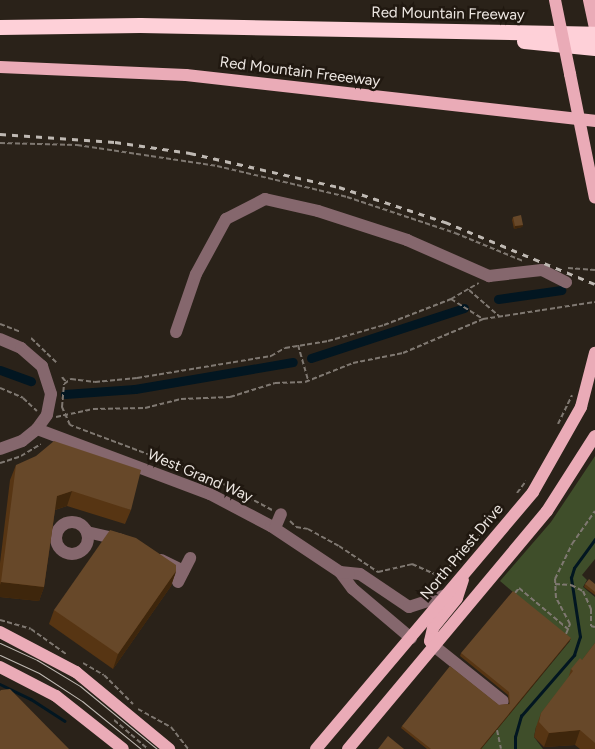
<!DOCTYPE html>
<style>
body{margin:0}
#map{position:relative;width:595px;height:749px;overflow:hidden;background:#2a2219;font-family:Figtree,sans-serif}
div>[style]{position:absolute}
.green>*{inset:0;background:#3f4e2a}
.stream>*{height:2.5px;margin:-1.25px;padding:0 1.25px;transform-origin:1.25px;border-radius:1.25px;background:#021621}
.canal>*{height:9px;margin:-4.5px;padding:0 4.5px;transform-origin:4.5px;border-radius:4.5px;background:#021621}
.path>*{height:2px;margin-top:-1px;transform-origin:0;background:repeating-linear-gradient(90deg,#7f7871 0 5px,transparent 0 7.5px)}
.minor>*{height:12px;margin:-6px;padding:0 6px;transform-origin:6px;border-radius:6px;background:#85676d}
.minor>.ring{margin:-6px;padding:0;box-sizing:content-box;background:none;border:12px solid #85676d;border-radius:50%}
.major>*{height:12px;margin:-6px;padding:0 6px;transform-origin:6px;border-radius:6px;background:#eaabb7}
.highway>*{height:15px;margin:-7.5px;padding:0 7.5px;transform-origin:7.5px;border-radius:7.5px;background:#fed0d8}
.tram>*{height:1px;margin:-0.5px;padding:0 0.5px;transform-origin:0.5px;border-radius:0.5px;background:#bfb9b3}
.rail>*{height:2.5px;margin-top:-1.25px;transform-origin:0;background:repeating-linear-gradient(90deg,#bfb9b3 0 6px,transparent 0 12px)}
.major-bridge>*{height:12px;margin:-6px;padding:0 6px;transform-origin:6px;border-radius:6px;background:#eaabb7}
.wall>*{inset:0;background:#573513}
.shaded-wall>*{inset:0;background:#3e260c}
.building>*{inset:0;background:#674829}
span{translate:-50% -50%;white-space:nowrap;text-align:center;line-height:1.15;-webkit-text-stroke:5px #201810;paint-order:stroke}
.street-label{font-size:15px;color:#ede7e2}
</style>
<div id="map">
<div class="green">
<div style="clip-path:polygon(595px 456px,595px 559px,582px 575px,587px 580px,583px 587px,595px 597px,595px 651px,536px 727px,534px 737px,543px 749px,481px 749px,570px 641px,500px 581px,551px 522px)"></div>
</div>
<div class="stream">
<div style="left:0;top:684px;width:34px;rotate:26deg"></div>
<div style="left:31px;top:699px;width:40px;rotate:32.9deg"></div>
<div style="left:515px;top:749px;width:12px;rotate:-90deg"></div>
<div style="left:515px;top:737px;width:22px;rotate:-74deg"></div>
<div style="left:521px;top:716px;width:81px;rotate:-49deg"></div>
<div style="left:574px;top:655px;width:19px;rotate:-72deg"></div>
<div style="left:580px;top:637px;width:60px;rotate:-98.7deg"></div>
<div style="left:571px;top:578px;width:10px;rotate:-73deg"></div>
<div style="left:574px;top:568px;width:36px;rotate:-54deg"></div>
</div>
<div class="canal">
<div style="left:498px;top:299px;width:64px;rotate:-8.1deg"></div>
<div style="left:311px;top:358px;width:161px;rotate:-18.1deg"></div>
<div style="left:0;top:370px;width:33px;rotate:20deg"></div>
<div style="left:65px;top:394px;width:70px;rotate:-4.1deg"></div>
<div style="left:135px;top:389px;width:160px;rotate:-9.7deg"></div>
</div>
<div class="path">
<div style="left:0;top:143px;width:77px;rotate:1.5deg"></div>
<div style="left:77px;top:145px;width:142px;rotate:8.5deg"></div>
<div style="left:217px;top:166px;width:134px;rotate:13.4deg"></div>
<div style="left:347px;top:197px;width:114px;rotate:18.4deg"></div>
<div style="left:455px;top:233px;width:74px;rotate:22.4deg"></div>
<div style="left:568px;top:268px;width:27px;rotate:4deg"></div>
<div style="left:469px;top:290px;width:40px;rotate:41deg"></div>
<div style="left:451px;top:299px;width:32px;rotate:-30deg"></div>
<div style="left:0;top:324px;width:22px;rotate:21deg"></div>
<div style="left:31px;top:338px;width:35px;rotate:44deg"></div>
<div style="left:298px;top:345px;width:37px;rotate:74deg"></div>
<div style="left:62px;top:377px;width:6px;rotate:51deg"></div>
<div style="left:0;top:388px;width:25px;rotate:23deg"></div>
<div style="left:23px;top:398px;width:19px;rotate:43deg"></div>
<div style="left:56px;top:417px;width:38px;rotate:-12deg"></div>
<div style="left:93px;top:409px;width:52px;rotate:-1.1deg"></div>
<div style="left:145px;top:408px;width:37px;rotate:-14deg"></div>
<div style="left:181px;top:399px;width:49px;rotate:-2.3deg"></div>
<div style="left:230px;top:397px;width:47px;rotate:-17.3deg"></div>
<div style="left:275px;top:383px;width:30px;rotate:-2deg"></div>
<div style="left:305px;top:382px;width:52px;rotate:-21.6deg"></div>
<div style="left:353px;top:363px;width:51px;rotate:-11.3deg"></div>
<div style="left:403px;top:353px;width:87px;rotate:-23deg"></div>
<div style="left:483px;top:319px;width:113px;rotate:-8.6deg"></div>
<div style="left:558px;top:424px;width:32px;rotate:-64deg"></div>
<div style="left:0;top:463px;width:22px;rotate:-18deg"></div>
<div style="left:21px;top:456px;width:23px;rotate:-31deg"></div>
<div style="left:517px;top:493px;width:15px;rotate:-53deg"></div>
<div style="left:272px;top:510px;width:66px;rotate:-151.9deg"></div>
<div style="left:214px;top:479px;width:154px;rotate:-159.4deg"></div>
<div style="left:70px;top:425px;width:20px;rotate:-114deg"></div>
<div style="left:62px;top:407px;width:23px;rotate:-85deg"></div>
<div style="left:64px;top:384px;width:9px;rotate:-36deg"></div>
<div style="left:71px;top:379px;width:24px;rotate:7deg"></div>
<div style="left:95px;top:382px;width:42px;rotate:-5.4deg"></div>
<div style="left:137px;top:378px;width:136px;rotate:-9.3deg"></div>
<div style="left:271px;top:356px;width:16px;rotate:-30deg"></div>
<div style="left:285px;top:348px;width:44px;rotate:-9.2deg"></div>
<div style="left:328px;top:341px;width:58px;rotate:-15.9deg"></div>
<div style="left:384px;top:325px;width:72px;rotate:-21.2deg"></div>
<div style="left:451px;top:299px;width:38px;rotate:32deg"></div>
<div style="left:290px;top:521px;width:8px;rotate:45deg"></div>
<div style="left:296px;top:527px;width:12px;rotate:9deg"></div>
<div style="left:308px;top:529px;width:35px;rotate:29deg"></div>
<div style="left:339px;top:546px;width:47px;rotate:33.7deg"></div>
<div style="left:378px;top:572px;width:35px;rotate:-13deg"></div>
<div style="left:412px;top:564px;width:32px;rotate:24deg"></div>
<div style="left:555px;top:584px;width:16px;rotate:4deg"></div>
<div style="left:571px;top:585px;width:13px;rotate:27deg"></div>
<div style="left:583px;top:591px;width:20px;rotate:66deg"></div>
<div style="left:591px;top:609px;width:17px;rotate:90deg"></div>
<div style="left:591px;top:626px;width:4px;rotate:14deg"></div>
<div style="left:427px;top:590px;width:95px;rotate:-46.3deg"></div>
<div style="left:515px;top:593px;width:6px;rotate:-51deg"></div>
<div style="left:519px;top:588px;width:65px;rotate:40deg"></div>
<div style="left:0;top:620px;width:32px;rotate:16deg"></div>
<div style="left:31px;top:629px;width:43px;rotate:35.5deg"></div>
<div style="left:566px;top:634px;width:11px;rotate:-68deg"></div>
<div style="left:570px;top:624px;width:30px;rotate:-118deg"></div>
<div style="left:556px;top:598px;width:19px;rotate:-93deg"></div>
<div style="left:555px;top:579px;width:39px;rotate:-64deg"></div>
<div style="left:572px;top:544px;width:40px;rotate:-55.1deg"></div>
<div style="left:83px;top:663px;width:24px;rotate:30deg"></div>
<div style="left:104px;top:675px;width:41px;rotate:45deg"></div>
<div style="left:138px;top:709px;width:38px;rotate:29deg"></div>
<div style="left:171px;top:727px;width:28px;rotate:52deg"></div>
<div style="left:114px;top:720px;width:45px;rotate:40.5deg"></div>
<div style="left:497px;top:730px;width:19px;rotate:78deg"></div>
</div>
<div class="minor">
<div style="left:176px;top:332px;width:61px;rotate:-71deg"></div>
<div style="left:196px;top:274px;width:63px;rotate:-61.4deg"></div>
<div style="left:226px;top:219px;width:44px;rotate:-27.1deg"></div>
<div style="left:265px;top:199px;width:54px;rotate:12.8deg"></div>
<div style="left:318px;top:211px;width:94px;rotate:18deg"></div>
<div style="left:407px;top:240px;width:90px;rotate:23.7deg"></div>
<div style="left:489px;top:276px;width:53px;rotate:-6.5deg"></div>
<div style="left:542px;top:270px;width:27px;rotate:27deg"></div>
<div style="left:0;top:339px;width:23px;rotate:23deg"></div>
<div style="left:21px;top:348px;width:28px;rotate:41deg"></div>
<div style="left:42px;top:366px;width:29px;rotate:72deg"></div>
<div style="left:51px;top:394px;width:21px;rotate:101deg"></div>
<div style="left:47px;top:415px;width:17px;rotate:126deg"></div>
<div style="left:37px;top:429px;width:19px;rotate:141deg"></div>
<div style="left:22px;top:441px;width:23px;rotate:160deg"></div>
<div style="left:37px;top:429px;width:185px;rotate:20.6deg"></div>
<div style="left:210px;top:494px;width:69px;rotate:27.7deg"></div>
<div style="left:271px;top:526px;width:83px;rotate:33.7deg"></div>
<div style="left:340px;top:572px;width:21px;rotate:53deg"></div>
<div style="left:353px;top:589px;width:76px;rotate:40.2deg"></div>
<div class="ring" style="left:56px;top:522px;width:20px;height:20px"></div>
<div style="left:275px;top:528px;width:15px;rotate:-67deg"></div>
<div style="left:87px;top:532px;width:35px;rotate:13deg"></div>
<div style="left:161px;top:560px;width:25px;rotate:26deg"></div>
<div style="left:340px;top:572px;width:20px;rotate:6deg"></div>
<div style="left:360px;top:574px;width:59px;rotate:34deg"></div>
<div style="left:409px;top:607px;width:39px;rotate:-18deg"></div>
<div style="left:178px;top:582px;width:27px;rotate:-63deg"></div>
<div style="left:434px;top:646px;width:88px;rotate:38.6deg"></div>
</div>
<div class="major">
<div style="left:589px;top:0;width:29px;rotate:78deg"></div>
<div style="left:0;top:67px;width:186px;rotate:2.5deg"></div>
<div style="left:186px;top:75px;width:412px;rotate:6.4deg"></div>
<div style="left:570px;top:74px;width:126px;rotate:78.6deg"></div>
<div style="left:0;top:632px;width:86px;rotate:27.8deg"></div>
<div style="left:76px;top:672px;width:121px;rotate:39.6deg"></div>
<div style="left:434px;top:646px;width:6px;rotate:-129deg"></div>
<div style="left:430px;top:641px;width:13px;rotate:-77deg"></div>
<div style="left:433px;top:628px;width:38px;rotate:-51deg"></div>
<div style="left:457px;top:598px;width:19px;rotate:-72deg"></div>
<div style="left:0;top:667px;width:63px;rotate:27.4deg"></div>
<div style="left:56px;top:696px;width:85px;rotate:38.3deg"></div>
<div style="left:316px;top:749px;width:336px;rotate:-49.8deg"></div>
<div style="left:533px;top:492px;width:98px;rotate:-60.5deg"></div>
<div style="left:581px;top:407px;width:56px;rotate:-75.5deg"></div>
<div style="left:348px;top:749px;width:310px;rotate:-50.1deg"></div>
<div style="left:547px;top:511px;width:89px;rotate:-57.4deg"></div>
</div>
<div class="highway">
<div style="left:0;top:27px;width:140px;rotate:-0.8deg"></div>
<div style="left:140px;top:25px;width:455px;rotate:1.1deg"></div>
<div style="left:524px;top:41px;width:71px;rotate:5.6deg"></div>
</div>
<div class="tram">
<div style="left:0;top:643px;width:41px;rotate:24.7deg"></div>
<div style="left:37px;top:660px;width:50px;rotate:31.2deg"></div>
<div style="left:80px;top:686px;width:99px;rotate:39.3deg"></div>
<div style="left:0;top:655px;width:43px;rotate:24.8deg"></div>
<div style="left:39px;top:673px;width:51px;rotate:33.1deg"></div>
<div style="left:82px;top:701px;width:76px;rotate:39.1deg"></div>
</div>
<div class="rail">
<div style="left:0;top:134px;width:115px;rotate:4deg"></div>
<div style="left:115px;top:142px;width:76px;rotate:8.3deg"></div>
<div style="left:190px;top:153px;width:153px;rotate:12.9deg"></div>
<div style="left:339px;top:187px;width:112px;rotate:18.3deg"></div>
<div style="left:445px;top:222px;width:162px;rotate:22.5deg"></div>
</div>
<div class="major-bridge">
<div style="left:555px;top:0;width:76px;rotate:78.5deg"></div>
</div>
<div class="wall">
<div style="clip-path:polygon(513px 217px,523px 225px,522px 227px,514px 229px,512px 220px)"></div>
<div style="clip-path:polygon(16px 465px,131px 510px,125px 524px,67px 506px,55px 510px,44px 587px,39px 601px,0 597px,0 563px,10px 480px)"></div>
<div style="clip-path:polygon(176px 571px,171px 586px,113px 669px,49px 624px,54px 610px)"></div>
<div style="clip-path:polygon(585px 584px,595px 584px,595px 595px,584px 587px)"></div>
<div style="clip-path:polygon(571px 638px,570px 640px,481px 749px,427px 749px,401px 728px,402px 726px,499px 705px,509px 704px,508px 695px,460px 656px,461px 653px)"></div>
<div style="clip-path:polygon(595px 643px,595px 749px,580px 749px,575px 745px,544px 747px,534px 737px,536px 727px,541px 713px,568px 679px,571px 669px,582px 660px)"></div>
</div>
<div class="shaded-wall">
<div style="clip-path:polygon(523px 225px,522px 227px,514px 229px,515px 226px)"></div>
<div style="clip-path:polygon(72px 491px,67px 506px,51px 511px,57px 496px)"></div>
<div style="clip-path:polygon(176px 571px,171px 586px,113px 669px,118px 654px)"></div>
<div style="clip-path:polygon(1px 582px,44px 587px,39px 601px,0 597px,0 585px)"></div>
<div style="clip-path:polygon(571px 638px,570px 640px,481px 749px,480px 749px)"></div>
<div style="clip-path:polygon(580px 730px,575px 745px,544px 747px,549px 733px)"></div>
</div>
<div class="building">
<div style="clip-path:polygon(521px 215px,523px 225px,515px 226px,513px 217px)"></div>
<div style="clip-path:polygon(54px 441px,141px 470px,131px 510px,72px 491px,57px 496px,44px 587px,1px 582px,16px 465px,36px 456px)"></div>
<div style="clip-path:polygon(110px 530px,136px 538px,176px 565px,176px 571px,118px 654px,54px 610px)"></div>
<div style="clip-path:polygon(589px 579px,595px 584px,595px 592px,585px 584px)"></div>
<div style="clip-path:polygon(513px 591px,571px 638px,480px 749px,431px 749px,402px 726px,450px 666px,499px 705px,510px 704px,509px 692px,461px 653px)"></div>
<div style="clip-path:polygon(595px 643px,595px 743px,580px 730px,549px 733px,539px 722px,541px 713px,573px 671px,571px 669px,580px 658px,582px 660px)"></div>
<div style="clip-path:polygon(10px 689px,69px 749px,0 749px,0 691px,1px 690px)"></div>
<div style="clip-path:polygon(388px 736px,404px 749px,378px 749px)"></div>
</div>
<div class="street-label">
<span style="left:448px;top:14px;rotate:1deg">Red Mountain Freeway</span>
<span style="left:300px;top:72px;rotate:7deg">Red Mountain Freeeway</span>
<span style="left:200px;top:476px;rotate:23deg">West Grand Way</span>
<span style="left:462px;top:552px;rotate:-50deg">North Priest Drive</span>
</div>
</div>
